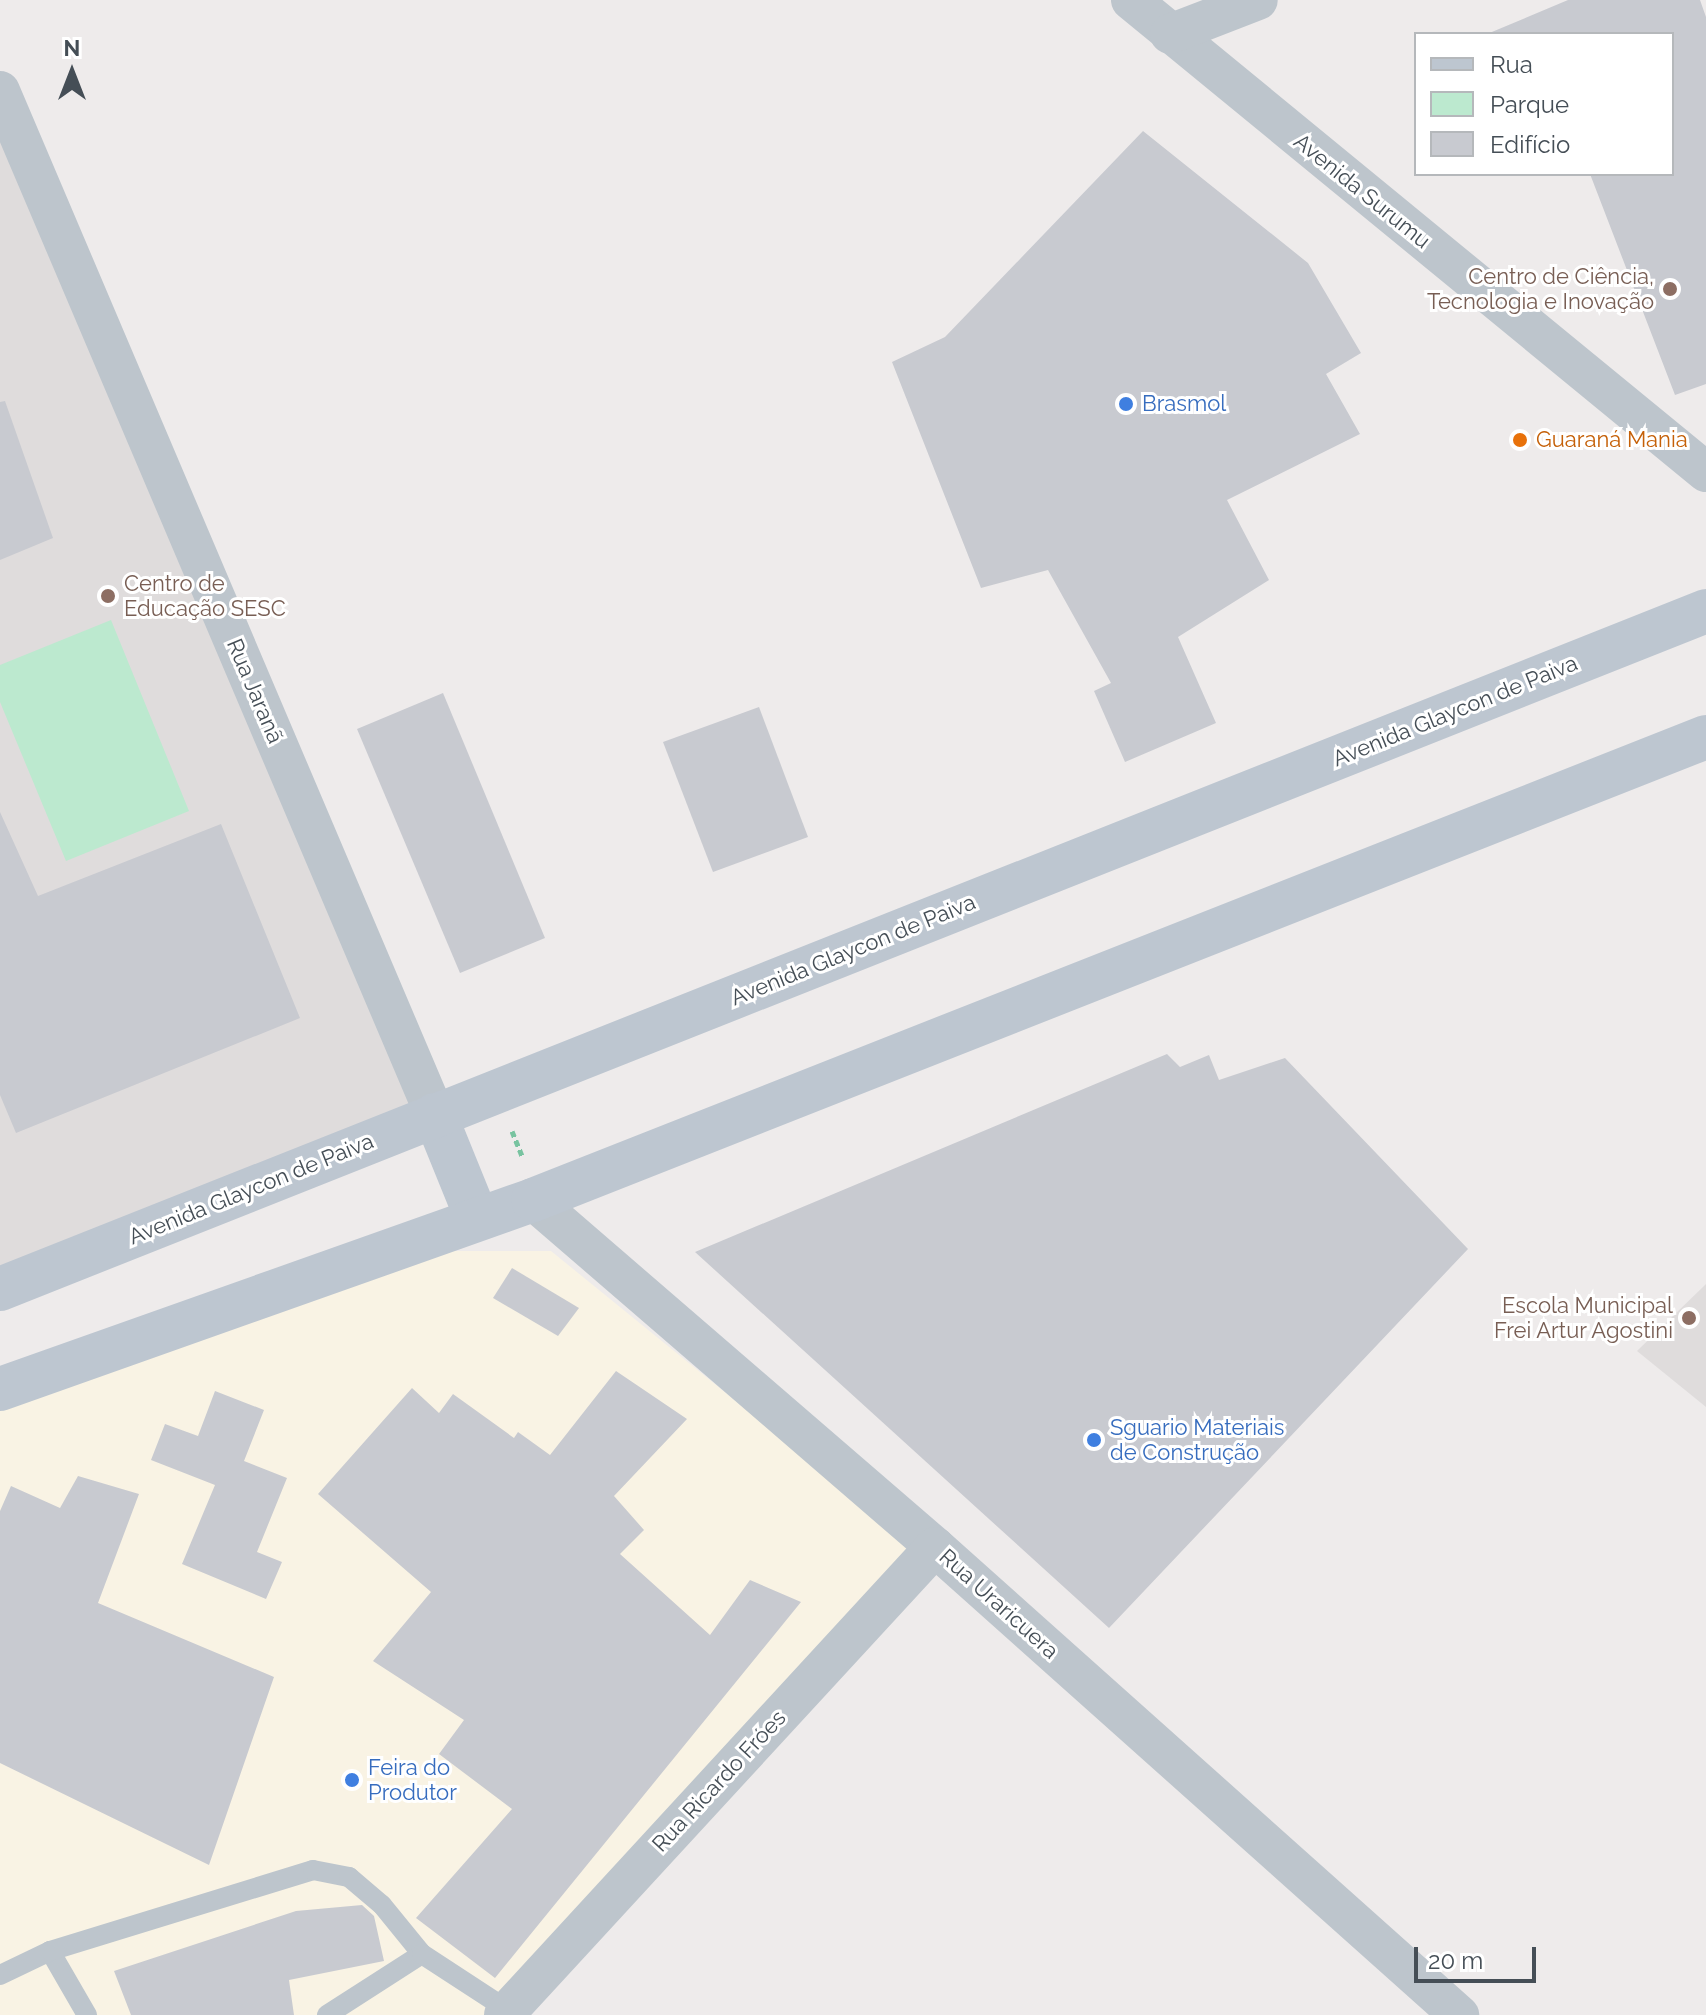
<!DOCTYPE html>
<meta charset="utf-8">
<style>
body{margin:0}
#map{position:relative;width:1706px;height:2015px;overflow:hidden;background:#eeebeb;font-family:Raleway,sans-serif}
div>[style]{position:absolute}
.commercial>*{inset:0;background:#f9f3e4}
.education>*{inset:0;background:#dfdcdc}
.green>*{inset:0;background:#bce9cf}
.building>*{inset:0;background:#c8cad0}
.path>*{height:5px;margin-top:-2.5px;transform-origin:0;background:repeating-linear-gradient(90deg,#78c3a0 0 6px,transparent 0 10px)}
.lane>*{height:20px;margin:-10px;padding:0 10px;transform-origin:10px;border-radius:10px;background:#bdc5cc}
.street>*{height:40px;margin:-20px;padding:0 20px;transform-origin:20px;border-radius:20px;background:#bdc5cc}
.secondary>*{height:44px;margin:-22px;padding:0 22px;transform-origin:22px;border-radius:22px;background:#bdc6d0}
.dots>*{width:22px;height:22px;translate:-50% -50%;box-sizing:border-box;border:4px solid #fff;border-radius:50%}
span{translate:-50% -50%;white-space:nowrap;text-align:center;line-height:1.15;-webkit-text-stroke:6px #fff;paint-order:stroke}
.street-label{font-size:22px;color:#454e56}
.education-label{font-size:22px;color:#785e54}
.right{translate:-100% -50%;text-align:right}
.left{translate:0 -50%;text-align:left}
.shop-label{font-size:22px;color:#366cbe}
.food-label{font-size:22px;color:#c56008}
.legend{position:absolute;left:1414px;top:32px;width:260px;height:144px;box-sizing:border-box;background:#fff;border:2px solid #b5b8bb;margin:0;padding:10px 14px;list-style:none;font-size:24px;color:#454e56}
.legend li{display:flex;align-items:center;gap:16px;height:40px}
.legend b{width:40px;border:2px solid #b5b8bb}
.north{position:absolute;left:32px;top:32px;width:80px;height:80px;-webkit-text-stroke:6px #fff;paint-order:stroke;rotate:0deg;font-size:22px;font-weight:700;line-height:32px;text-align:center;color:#454e56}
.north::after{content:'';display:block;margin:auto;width:28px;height:36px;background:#454e56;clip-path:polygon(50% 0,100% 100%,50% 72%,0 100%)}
.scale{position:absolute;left:1414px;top:1947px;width:122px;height:36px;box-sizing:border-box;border:4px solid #454e56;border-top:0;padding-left:10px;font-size:24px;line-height:28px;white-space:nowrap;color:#454e56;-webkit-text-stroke:6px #fff;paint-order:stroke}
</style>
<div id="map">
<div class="commercial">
<div style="clip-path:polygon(399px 1251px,551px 1251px,914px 1546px,495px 2015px,0 2015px,0 1402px)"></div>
</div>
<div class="education">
<div style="clip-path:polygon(0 76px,431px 1117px,0 1289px)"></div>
<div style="clip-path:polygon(1706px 1284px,1706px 1407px,1637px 1351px)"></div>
</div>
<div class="green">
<div style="clip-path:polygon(111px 620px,189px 811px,66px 861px,0 702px,0 665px)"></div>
</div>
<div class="building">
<div style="clip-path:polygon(1568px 0,1700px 0,1706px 17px,1706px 384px,1675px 395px,1590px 174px,1672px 174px,1672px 34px,1487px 34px)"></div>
<div style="clip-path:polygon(1143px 131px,1308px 263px,1361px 353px,1326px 374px,1360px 434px,1227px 500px,1269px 580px,1178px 637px,1216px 723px,1125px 762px,1094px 691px,1111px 683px,1048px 570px,981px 588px,892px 362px,945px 337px)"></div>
<div style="clip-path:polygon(5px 401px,53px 538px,0 560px,0 402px)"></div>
<div style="clip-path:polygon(443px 693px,545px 938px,460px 973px,357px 729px)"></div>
<div style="clip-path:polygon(759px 707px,808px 837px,713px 872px,663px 742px)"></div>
<div style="clip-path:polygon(0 812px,38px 896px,221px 824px,300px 1018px,16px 1133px,0 1095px)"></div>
<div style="clip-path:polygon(1167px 1054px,1180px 1067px,1209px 1055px,1219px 1080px,1285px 1058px,1468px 1249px,1109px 1628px,695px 1252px)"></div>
<div style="clip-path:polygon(512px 1268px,579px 1308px,558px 1336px,493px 1298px)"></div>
<div style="clip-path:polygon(616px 1371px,687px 1419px,614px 1496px,644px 1530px,620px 1554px,710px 1635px,750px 1580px,801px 1602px,495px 1978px,416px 1918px,512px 1809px,439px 1754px,464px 1720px,373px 1661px,431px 1592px,318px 1494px,412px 1388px,439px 1413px,453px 1394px,514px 1438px,518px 1432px,550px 1455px)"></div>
<div style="clip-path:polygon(215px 1391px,264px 1410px,244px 1461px,287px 1478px,257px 1552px,282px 1562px,266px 1599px,182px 1564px,215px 1485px,151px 1460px,165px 1424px,198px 1436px)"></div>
<div style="clip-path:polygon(78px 1476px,139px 1494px,98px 1603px,274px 1677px,209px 1865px,0 1763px,0 1511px,11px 1486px,60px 1508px)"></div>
<div style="clip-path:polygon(362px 1905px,374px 1916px,384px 1961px,289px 1980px,294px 2015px,131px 2015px,114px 1971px,296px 1911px)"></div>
</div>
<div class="path">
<div style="left:512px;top:1131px;width:27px;rotate:68deg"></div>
</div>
<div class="lane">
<div style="left:50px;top:1951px;width:74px;rotate:60deg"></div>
<div style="left:0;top:1975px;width:55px;rotate:-25.6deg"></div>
<div style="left:50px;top:1951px;width:275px;rotate:-17.1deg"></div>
<div style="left:313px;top:1870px;width:37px;rotate:11deg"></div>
<div style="left:349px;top:1877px;width:43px;rotate:40.3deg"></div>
<div style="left:382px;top:1905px;width:63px;rotate:50.8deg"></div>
<div style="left:327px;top:2015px;width:113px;rotate:-32.7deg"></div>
<div style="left:422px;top:1954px;width:103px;rotate:33.1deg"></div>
</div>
<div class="street">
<div style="left:1131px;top:0;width:744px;rotate:39.38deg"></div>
<div style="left:1170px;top:34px;width:94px;rotate:-21.1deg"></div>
<div style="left:0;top:91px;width:1113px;rotate:66.98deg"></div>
<div style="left:533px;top:1200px;width:531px;rotate:40.8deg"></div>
<div style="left:935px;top:1547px;width:703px;rotate:41.77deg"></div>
<div style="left:504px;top:2015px;width:636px;rotate:-47.36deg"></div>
</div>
<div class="secondary">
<div style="left:435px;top:1115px;width:109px;rotate:67.9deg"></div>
<div style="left:0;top:1289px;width:1836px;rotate:-21.67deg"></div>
<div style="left:0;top:1389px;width:566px;rotate:-19.52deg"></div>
<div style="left:533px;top:1200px;width:1261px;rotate:-21.54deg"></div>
</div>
<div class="dots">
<div style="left:1670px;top:289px;background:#8d6e63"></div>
<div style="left:1126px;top:404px;background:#3f7fe0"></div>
<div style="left:1520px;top:440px;background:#e8710a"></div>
<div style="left:108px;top:596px;background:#8d6e63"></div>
<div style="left:1689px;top:1318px;background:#8d6e63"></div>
<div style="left:1094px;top:1440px;background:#3f7fe0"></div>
<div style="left:352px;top:1780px;background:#3f7fe0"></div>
</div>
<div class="street-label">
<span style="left:1362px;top:191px;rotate:39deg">Avenida Surumu</span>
<span style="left:255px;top:691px;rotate:67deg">Rua Jaranã</span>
<span style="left:1455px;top:711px;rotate:-22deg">Avenida Glaycon de Paiva</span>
<span style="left:853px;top:950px;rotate:-22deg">Avenida Glaycon de Paiva</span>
<span style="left:251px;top:1189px;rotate:-22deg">Avenida Glaycon de Paiva</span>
<span style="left:999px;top:1604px;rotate:42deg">Rua Uraricuera</span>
<span style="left:719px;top:1781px;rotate:-47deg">Rua Ricardo Fróes</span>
</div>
<div class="education-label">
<span class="right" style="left:1654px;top:289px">Centro de Ciência,<br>Tecnologia e Inovação</span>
<span class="left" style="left:124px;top:596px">Centro de<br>Educação SESC</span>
<span class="right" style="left:1673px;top:1318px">Escola Municipal<br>Frei Artur Agostini</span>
</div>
<div class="shop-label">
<span class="left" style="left:1142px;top:404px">Brasmol</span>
<span class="left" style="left:1110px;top:1440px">Sguario Materiais<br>de Construção</span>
<span class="left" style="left:368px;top:1780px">Feira do<br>Produtor</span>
</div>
<div class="food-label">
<span class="left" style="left:1536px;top:440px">Guaraná Mania</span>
</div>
<ul class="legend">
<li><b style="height:10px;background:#bdc6d0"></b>Rua</li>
<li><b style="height:22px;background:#bce9cf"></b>Parque</li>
<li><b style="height:22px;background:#c8cad0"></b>Edifício</li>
</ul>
<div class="north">N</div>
<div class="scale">20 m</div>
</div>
